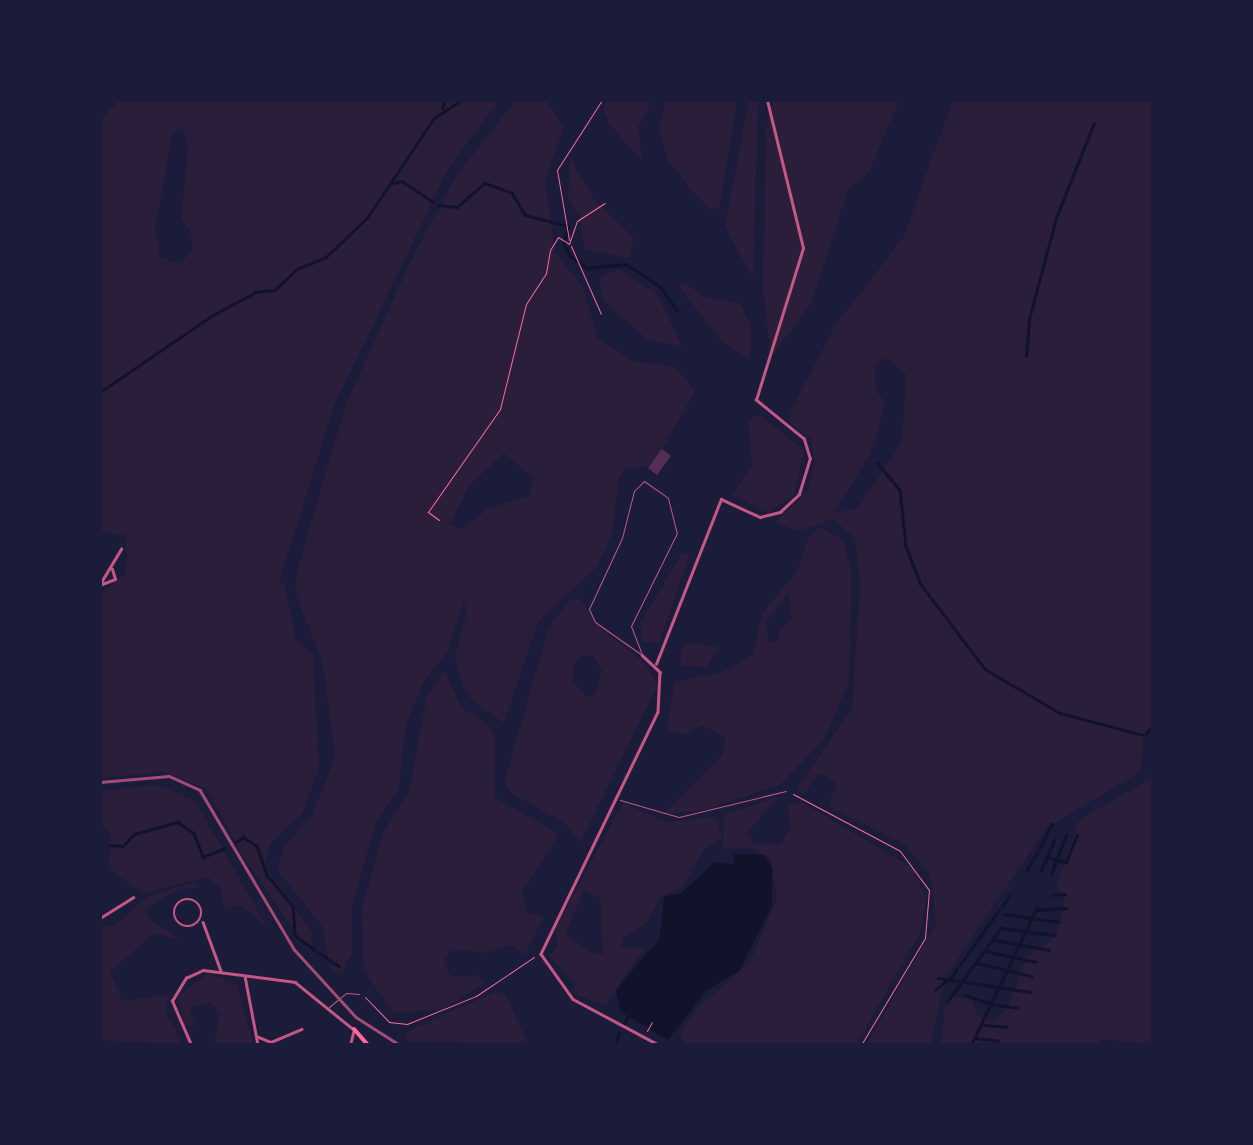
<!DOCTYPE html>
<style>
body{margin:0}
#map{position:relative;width:1253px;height:1145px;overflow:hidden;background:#1b1b3a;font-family:Rubik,sans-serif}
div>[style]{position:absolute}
.green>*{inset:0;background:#2a1e3b}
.water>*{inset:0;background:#12122b}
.stream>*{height:2.5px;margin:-1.25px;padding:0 1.25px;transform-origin:1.25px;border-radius:1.25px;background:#12122b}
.building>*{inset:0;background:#542f53}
.path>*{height:1px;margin:-0.5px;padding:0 0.5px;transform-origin:0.5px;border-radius:0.5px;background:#ff6b9d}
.service>*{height:1px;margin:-0.5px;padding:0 0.5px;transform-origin:0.5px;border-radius:0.5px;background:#c65784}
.minor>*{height:2.5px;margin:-1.25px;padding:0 1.25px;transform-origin:1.25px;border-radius:1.25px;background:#c65784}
.minor>.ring{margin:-1.25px;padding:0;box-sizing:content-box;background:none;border:2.5px solid #c65784;border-radius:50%}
.tertiary>*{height:2.5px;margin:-1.25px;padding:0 1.25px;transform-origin:1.25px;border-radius:1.25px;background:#c65784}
.secondary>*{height:4px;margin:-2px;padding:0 2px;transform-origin:2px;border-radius:2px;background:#ff6b9d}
.rail>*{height:2.5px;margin:-1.25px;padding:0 1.25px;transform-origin:1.25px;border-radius:1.25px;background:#a44b75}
span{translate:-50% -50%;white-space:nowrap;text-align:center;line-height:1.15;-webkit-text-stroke:8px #1b1b3a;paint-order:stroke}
.frame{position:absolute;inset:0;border:102px solid #1b1b3a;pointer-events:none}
</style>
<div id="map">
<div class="green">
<div style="clip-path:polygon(evenodd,119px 100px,499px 100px,447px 171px,334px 406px,279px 582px,285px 585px,295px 638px,313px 655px,319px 768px,302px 814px,270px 843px,264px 866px,312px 932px,311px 955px,242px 855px,207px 789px,163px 772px,100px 778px,100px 593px,125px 575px,127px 555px,125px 535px,100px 532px,100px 121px,119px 100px,182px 127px,188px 144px,181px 220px,190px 229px,193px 249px,180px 264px,160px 257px,155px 229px,172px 134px,182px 127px)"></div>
<div style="clip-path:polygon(evenodd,516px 100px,546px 100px,564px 128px,545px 179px,555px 252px,583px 287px,598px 339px,633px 361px,676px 367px,695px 391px,653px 466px,625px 469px,619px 477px,612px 534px,596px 568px,539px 620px,504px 723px,472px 701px,463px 685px,455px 658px,467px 611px,463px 600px,449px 649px,423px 683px,406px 725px,399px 788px,376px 822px,352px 906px,352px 952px,342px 975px,330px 968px,322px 926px,277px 869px,285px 845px,312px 816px,335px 758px,323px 664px,295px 592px,298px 567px,346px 404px,410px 263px,456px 176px,516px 100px,504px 453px,534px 478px,530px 496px,487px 509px,463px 529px,449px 525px,470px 485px,504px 453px)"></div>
<div style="clip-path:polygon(608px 100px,652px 100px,638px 127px,642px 161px,610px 125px,603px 110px)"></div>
<div style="clip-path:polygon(667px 100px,737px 100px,719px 208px,709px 210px,668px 161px,658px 128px)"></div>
<div style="clip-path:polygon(749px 100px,758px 100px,753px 279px,725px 226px)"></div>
<div style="clip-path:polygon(773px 100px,899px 100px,869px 172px,848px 190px,811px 303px,771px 357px,763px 289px,766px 130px)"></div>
<div style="clip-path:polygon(evenodd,953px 100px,1153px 100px,1153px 1045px,1104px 1039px,1094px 1045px,941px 1045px,946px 998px,970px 997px,978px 1016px,993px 1023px,1009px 1006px,1027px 957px,1056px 936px,1065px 901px,1057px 885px,1079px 820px,1150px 779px,1152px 731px,1144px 734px,1140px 772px,1046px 828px,945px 978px,930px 1045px,866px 1045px,936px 924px,931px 876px,904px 844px,828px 806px,837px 784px,819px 773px,804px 794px,796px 790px,852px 708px,860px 582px,855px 538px,833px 519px,798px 531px,775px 522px,809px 490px,814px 461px,811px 439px,790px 423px,791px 411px,834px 327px,903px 238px,953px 100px,885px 357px,906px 374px,902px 442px,858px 508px,834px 513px,868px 458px,880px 425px,884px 401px,875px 389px,875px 365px,885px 357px)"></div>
<div style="clip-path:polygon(570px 157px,594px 199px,634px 238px,629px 258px,585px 249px,579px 216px,568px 199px)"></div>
<div style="clip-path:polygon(619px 269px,657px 294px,682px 346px,648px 340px,603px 301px,599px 278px)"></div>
<div style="clip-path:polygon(685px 283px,705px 297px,740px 303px,751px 326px,750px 361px,723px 342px,682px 291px,679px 284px)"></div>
<div style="clip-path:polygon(760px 415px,804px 450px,794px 496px,769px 512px,731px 495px,752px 467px,748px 419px)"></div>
<div style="clip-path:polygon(evenodd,820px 527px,843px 540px,852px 575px,849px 682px,824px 739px,781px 784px,704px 810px,664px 814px,722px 756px,725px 737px,702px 725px,686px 734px,666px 731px,675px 682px,725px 671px,753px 654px,762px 613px,797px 572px,808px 538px,820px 527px,788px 594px,792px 620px,780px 628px,778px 641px,769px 643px,765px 622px,788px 594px)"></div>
<div style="clip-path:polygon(690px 553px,659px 643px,643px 642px,640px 623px,682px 554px)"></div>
<div style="clip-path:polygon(evenodd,581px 599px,594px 623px,644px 662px,658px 685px,580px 843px,565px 823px,512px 794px,504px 782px,549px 627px,570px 600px,581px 599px,593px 655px,602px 670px,596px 694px,586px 697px,573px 682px,573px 666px,579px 657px,593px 655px)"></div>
<div style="clip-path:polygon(689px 643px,718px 647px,707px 667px,680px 666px,681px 648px)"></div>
<div style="clip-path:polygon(444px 671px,462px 708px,489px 725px,495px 738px,494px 797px,559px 834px,522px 892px,527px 913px,544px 917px,525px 955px,512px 945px,486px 953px,451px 949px,444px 962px,451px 977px,477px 975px,485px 983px,442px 1009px,393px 1013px,364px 971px,362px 909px,382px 835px,409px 792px,427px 695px)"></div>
<div style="clip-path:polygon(158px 785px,195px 801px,267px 927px,240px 905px,225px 911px,220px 887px,208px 877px,143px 893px,108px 869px,111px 836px,101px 823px,100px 791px)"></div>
<div style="clip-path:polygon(780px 796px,747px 832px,753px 843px,781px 845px,790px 828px,788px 804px,803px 803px,913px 868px,926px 899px,921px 931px,856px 1045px,684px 1045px,681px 1033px,697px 1009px,750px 962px,777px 899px,771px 858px,751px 848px,723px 849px,724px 815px)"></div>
<div style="clip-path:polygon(evenodd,623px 803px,666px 822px,716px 817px,722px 838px,704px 849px,683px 887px,660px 897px,647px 923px,621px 939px,622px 948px,644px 949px,605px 1005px,571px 993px,576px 984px,549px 956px,557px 947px,556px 927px,623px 803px,584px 890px,600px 898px,603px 954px,592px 954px,565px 934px,584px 890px)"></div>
<div style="clip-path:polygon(194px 882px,202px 888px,179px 889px,145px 909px,150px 920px,185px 942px,154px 933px,110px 972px,123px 1001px,168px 995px,166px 1014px,184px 1045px,100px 1040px,100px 925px,114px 926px,148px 896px)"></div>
<div style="clip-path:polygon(208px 973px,237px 985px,254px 1045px,214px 1045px,220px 1013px,211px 1002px,190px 1007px,194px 1025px,184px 1025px,178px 996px)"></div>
<div style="clip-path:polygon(496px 992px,505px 994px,529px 1045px,407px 1041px,404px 1033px)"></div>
</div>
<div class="water">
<div style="clip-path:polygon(734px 854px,764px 855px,772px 868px,772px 905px,740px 970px,706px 991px,668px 1040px,621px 1012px,616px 990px,660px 938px,664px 896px,680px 894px,715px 862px,733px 864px)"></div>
</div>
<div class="stream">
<div style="left:442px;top:108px;width:9px;rotate:-69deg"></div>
<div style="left:393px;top:183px;width:9px;rotate:-13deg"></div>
<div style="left:402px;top:181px;width:37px;rotate:34deg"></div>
<div style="left:438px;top:205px;width:19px;rotate:6deg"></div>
<div style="left:457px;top:207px;width:37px;rotate:-41deg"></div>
<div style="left:485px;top:183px;width:29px;rotate:20deg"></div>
<div style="left:512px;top:193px;width:26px;rotate:59deg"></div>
<div style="left:525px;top:215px;width:45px;rotate:14deg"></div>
<div style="left:569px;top:226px;width:19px;rotate:106deg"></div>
<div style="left:564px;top:244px;width:13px;rotate:63deg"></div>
<div style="left:570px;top:256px;width:22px;rotate:34deg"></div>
<div style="left:588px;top:268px;width:38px;rotate:-6deg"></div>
<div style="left:626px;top:264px;width:42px;rotate:33.3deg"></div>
<div style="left:661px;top:287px;width:29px;rotate:56deg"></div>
<div style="left:1026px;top:356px;width:37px;rotate:-85deg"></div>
<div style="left:1029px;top:319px;width:105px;rotate:-75deg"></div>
<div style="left:1056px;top:218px;width:102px;rotate:-68.2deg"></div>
<div style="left:100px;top:392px;width:137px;rotate:-34.3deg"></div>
<div style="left:213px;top:315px;width:49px;rotate:-28.1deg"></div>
<div style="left:256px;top:292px;width:19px;rotate:-6deg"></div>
<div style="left:275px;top:290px;width:30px;rotate:-44deg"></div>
<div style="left:297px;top:269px;width:31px;rotate:-22deg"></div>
<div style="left:326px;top:257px;width:57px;rotate:-43.6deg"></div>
<div style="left:367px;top:218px;width:120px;rotate:-56.2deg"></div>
<div style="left:434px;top:118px;width:33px;rotate:-33deg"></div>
<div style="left:877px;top:462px;width:36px;rotate:51deg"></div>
<div style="left:900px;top:490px;width:56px;rotate:83.9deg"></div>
<div style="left:906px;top:546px;width:40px;rotate:69deg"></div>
<div style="left:920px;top:583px;width:108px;rotate:52.9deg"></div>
<div style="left:985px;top:669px;width:87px;rotate:30.4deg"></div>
<div style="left:1060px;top:713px;width:86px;rotate:14.8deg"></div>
<div style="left:1146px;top:733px;width:11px;rotate:-49deg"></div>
<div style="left:236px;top:842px;width:9px;rotate:-36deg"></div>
<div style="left:243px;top:837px;width:17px;rotate:33deg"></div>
<div style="left:257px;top:846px;width:31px;rotate:71deg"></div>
<div style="left:267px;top:875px;width:40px;rotate:50deg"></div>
<div style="left:293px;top:906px;width:29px;rotate:86deg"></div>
<div style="left:295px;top:935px;width:24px;rotate:38deg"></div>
<div style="left:110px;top:845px;width:13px;rotate:4deg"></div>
<div style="left:123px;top:846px;width:16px;rotate:-47deg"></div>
<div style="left:134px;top:834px;width:46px;rotate:-15.3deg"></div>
<div style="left:178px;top:822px;width:19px;rotate:35deg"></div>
<div style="left:194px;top:833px;width:26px;rotate:69deg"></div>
<div style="left:203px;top:857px;width:24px;rotate:-22deg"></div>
<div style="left:1039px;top:849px;width:28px;rotate:-63deg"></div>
<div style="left:1048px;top:857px;width:19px;rotate:16deg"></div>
<div style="left:1066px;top:862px;width:29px;rotate:-68deg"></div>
<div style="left:1027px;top:870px;width:20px;rotate:-60deg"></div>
<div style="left:1041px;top:870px;width:32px;rotate:-66deg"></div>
<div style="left:1051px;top:874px;width:42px;rotate:-69deg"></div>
<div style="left:1052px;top:895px;width:13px;rotate:-4deg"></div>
<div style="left:1002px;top:907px;width:14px;rotate:-56deg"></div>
<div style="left:1037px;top:910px;width:29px;rotate:-4deg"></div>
<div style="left:1004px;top:914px;width:55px;rotate:8.4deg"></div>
<div style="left:994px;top:940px;width:56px;rotate:10.3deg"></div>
<div style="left:986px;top:951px;width:51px;rotate:12.4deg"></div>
<div style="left:318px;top:952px;width:25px;rotate:34deg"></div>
<div style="left:977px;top:963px;width:56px;rotate:13.5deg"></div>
<div style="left:959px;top:966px;width:69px;rotate:-54.5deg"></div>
<div style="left:938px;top:978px;width:94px;rotate:8.6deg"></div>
<div style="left:950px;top:980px;width:12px;rotate:-59deg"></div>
<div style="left:935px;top:990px;width:14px;rotate:-39deg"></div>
<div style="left:964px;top:995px;width:28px;rotate:17deg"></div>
<div style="left:947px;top:1002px;width:92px;rotate:-53.9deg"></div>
<div style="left:1001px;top:928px;width:53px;rotate:7.5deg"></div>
<div style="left:990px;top:1004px;width:27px;rotate:8deg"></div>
<div style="left:624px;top:1024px;width:7px;rotate:-63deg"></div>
<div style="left:984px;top:1025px;width:23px;rotate:5deg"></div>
<div style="left:975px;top:1038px;width:23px;rotate:7deg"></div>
<div style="left:615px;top:1045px;width:13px;rotate:-72deg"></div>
<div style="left:971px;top:1045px;width:153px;rotate:-64.4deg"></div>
</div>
<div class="building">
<div style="clip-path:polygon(662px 449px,671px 456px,657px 475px,648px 468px)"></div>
</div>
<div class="path">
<div style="left:569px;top:240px;width:71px;rotate:-99.7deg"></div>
<div style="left:557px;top:170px;width:83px;rotate:-57.3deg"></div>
<div style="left:571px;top:246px;width:74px;rotate:66.2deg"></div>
<div style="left:439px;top:520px;width:14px;rotate:-144deg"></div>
<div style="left:428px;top:512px;width:126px;rotate:-55deg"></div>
<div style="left:500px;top:409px;width:108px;rotate:-76.1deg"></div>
<div style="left:526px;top:304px;width:37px;rotate:-57deg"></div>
<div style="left:546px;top:273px;width:23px;rotate:-80deg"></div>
<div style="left:550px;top:250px;width:15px;rotate:-58deg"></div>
<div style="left:558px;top:237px;width:13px;rotate:32deg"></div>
<div style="left:569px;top:244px;width:24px;rotate:-71deg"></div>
<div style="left:577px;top:221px;width:33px;rotate:-33deg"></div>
<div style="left:793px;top:794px;width:121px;rotate:28deg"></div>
<div style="left:900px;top:851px;width:49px;rotate:53.4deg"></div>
<div style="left:929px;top:890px;width:48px;rotate:94.8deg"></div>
<div style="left:925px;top:938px;width:125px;rotate:120.9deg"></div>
<div style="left:365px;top:997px;width:35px;rotate:46deg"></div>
<div style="left:389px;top:1022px;width:18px;rotate:6deg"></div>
<div style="left:407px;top:1024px;width:74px;rotate:-22.1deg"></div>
<div style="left:476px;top:996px;width:70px;rotate:-33.9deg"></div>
<div style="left:647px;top:1031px;width:10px;rotate:-61deg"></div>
</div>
<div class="service">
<div style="left:644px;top:481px;width:29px;rotate:35deg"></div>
<div style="left:668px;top:498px;width:36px;rotate:76deg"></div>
<div style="left:677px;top:533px;width:104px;rotate:116.3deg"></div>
<div style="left:631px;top:626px;width:31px;rotate:69deg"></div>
<div style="left:642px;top:655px;width:57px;rotate:-144.9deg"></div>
<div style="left:595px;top:622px;width:14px;rotate:-115deg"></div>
<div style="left:589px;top:609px;width:78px;rotate:-65.1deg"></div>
<div style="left:622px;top:538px;width:49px;rotate:-75.7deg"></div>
<div style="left:634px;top:491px;width:14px;rotate:-45deg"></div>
<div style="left:620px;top:800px;width:61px;rotate:16.1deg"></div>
<div style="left:679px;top:817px;width:110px;rotate:-13.7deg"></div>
<div style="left:329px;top:1007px;width:22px;rotate:-39deg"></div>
<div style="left:346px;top:993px;width:13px;rotate:4deg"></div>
</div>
<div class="minor">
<div style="left:100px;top:584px;width:41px;rotate:-59deg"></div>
<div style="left:102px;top:584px;width:14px;rotate:-21deg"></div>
<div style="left:115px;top:579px;width:10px;rotate:-107deg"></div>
<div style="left:656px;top:664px;width:177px;rotate:-68.5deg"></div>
<div style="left:721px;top:499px;width:43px;rotate:24.8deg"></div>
<div style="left:760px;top:517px;width:21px;rotate:-14deg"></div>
<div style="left:780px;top:512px;width:26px;rotate:-43deg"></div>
<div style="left:799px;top:494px;width:37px;rotate:-73deg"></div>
<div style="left:810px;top:459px;width:21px;rotate:-107deg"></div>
<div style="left:804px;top:439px;width:62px;rotate:-140.9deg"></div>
<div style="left:756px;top:400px;width:159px;rotate:-72.8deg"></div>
<div style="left:803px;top:248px;width:152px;rotate:-103.7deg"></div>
<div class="ring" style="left:174px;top:899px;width:25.5px;height:25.5px"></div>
<div style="left:100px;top:918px;width:39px;rotate:-32deg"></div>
<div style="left:203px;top:922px;width:52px;rotate:69.8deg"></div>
<div style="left:245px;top:976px;width:70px;rotate:79.3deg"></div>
<div style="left:256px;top:1036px;width:16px;rotate:22deg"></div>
<div style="left:271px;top:1042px;width:33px;rotate:-23deg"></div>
<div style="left:350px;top:1045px;width:16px;rotate:-76deg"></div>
</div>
<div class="tertiary">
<div style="left:642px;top:655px;width:25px;rotate:43deg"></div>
<div style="left:660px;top:672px;width:40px;rotate:92.9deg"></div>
<div style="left:658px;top:712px;width:269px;rotate:115.8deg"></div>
<div style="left:541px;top:954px;width:55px;rotate:54.6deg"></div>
<div style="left:573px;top:999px;width:98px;rotate:28.1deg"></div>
<div style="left:191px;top:1045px;width:48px;rotate:-113.4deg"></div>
<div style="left:172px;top:1001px;width:27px;rotate:-59deg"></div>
<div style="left:186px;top:978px;width:19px;rotate:-25deg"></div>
<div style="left:203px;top:970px;width:93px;rotate:7.4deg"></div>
<div style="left:295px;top:982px;width:75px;rotate:39deg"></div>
</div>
<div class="secondary">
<div style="left:354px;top:1029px;width:21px;rotate:49deg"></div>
</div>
<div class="rail">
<div style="left:100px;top:782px;width:69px;rotate:-5deg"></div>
<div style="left:169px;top:776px;width:34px;rotate:24deg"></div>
<div style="left:200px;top:790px;width:185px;rotate:59.4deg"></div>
<div style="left:294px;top:949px;width:92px;rotate:47.6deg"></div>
<div style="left:356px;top:1017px;width:52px;rotate:32.5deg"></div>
</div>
<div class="frame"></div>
</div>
